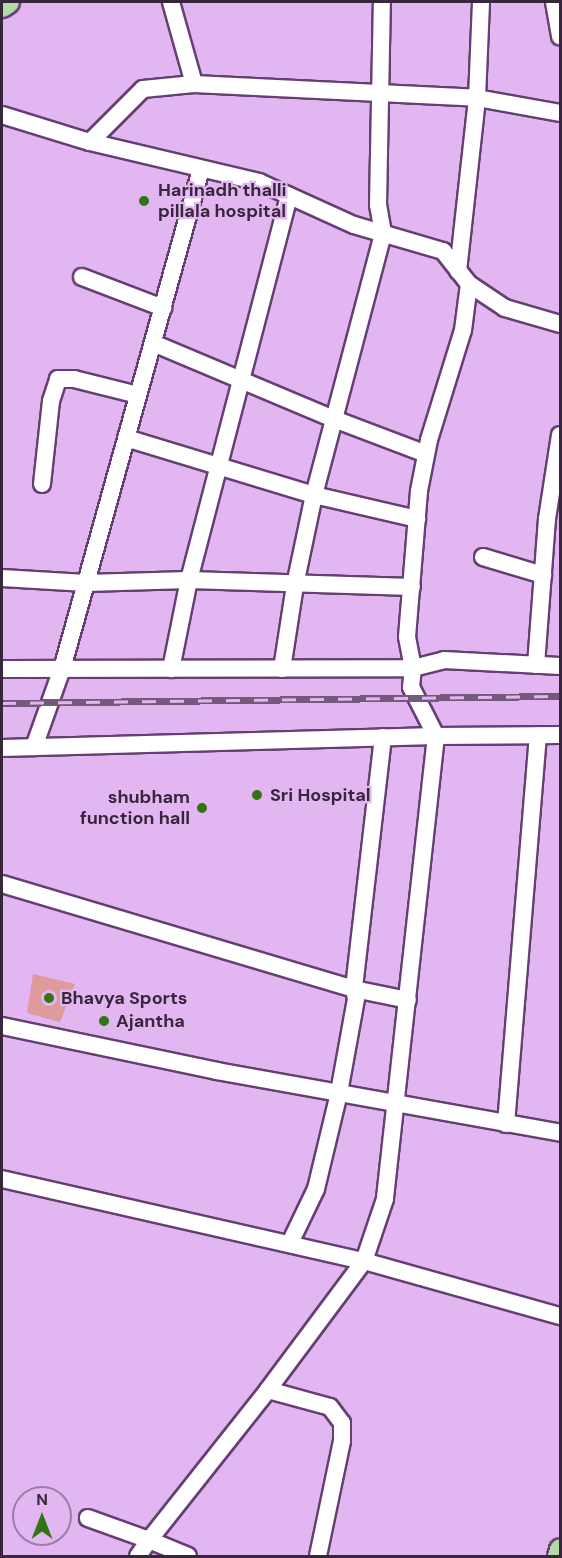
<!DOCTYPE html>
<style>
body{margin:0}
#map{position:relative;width:562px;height:1558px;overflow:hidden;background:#e2b6f0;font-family:"DM Sans",sans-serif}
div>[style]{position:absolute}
.green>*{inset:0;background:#df9a9b}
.roads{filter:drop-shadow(2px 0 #663f72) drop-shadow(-2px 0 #663f72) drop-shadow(0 2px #663f72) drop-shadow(0 -2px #663f72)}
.minor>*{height:16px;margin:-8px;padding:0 8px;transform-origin:8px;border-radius:8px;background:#fff}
.major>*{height:21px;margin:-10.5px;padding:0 10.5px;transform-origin:10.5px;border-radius:10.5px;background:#b3dca5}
.rail>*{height:7px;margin-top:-3.5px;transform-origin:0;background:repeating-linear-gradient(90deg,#e2b6f0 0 14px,#74597c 0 28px);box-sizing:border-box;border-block:2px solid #74597c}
.dots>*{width:16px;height:16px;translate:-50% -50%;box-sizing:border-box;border:3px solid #e2b6f0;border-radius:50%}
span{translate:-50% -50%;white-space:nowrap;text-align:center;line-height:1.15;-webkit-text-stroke:4.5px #e2b6f0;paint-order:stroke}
.poi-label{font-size:18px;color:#38263d;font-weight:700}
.left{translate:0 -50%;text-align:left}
.right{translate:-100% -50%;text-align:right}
.frame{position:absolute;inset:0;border:3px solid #38263d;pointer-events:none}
.north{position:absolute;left:12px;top:1486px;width:60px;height:60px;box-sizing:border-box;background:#e2b6f0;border:2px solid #9e7ca8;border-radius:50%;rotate:0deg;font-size:16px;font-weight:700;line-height:24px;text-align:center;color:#38263d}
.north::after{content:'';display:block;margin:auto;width:21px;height:27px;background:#317412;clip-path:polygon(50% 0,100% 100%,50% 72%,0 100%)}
</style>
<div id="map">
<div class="green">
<div style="clip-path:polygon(33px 974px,75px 984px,60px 1022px,27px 1013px)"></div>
</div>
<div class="roads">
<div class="minor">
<div style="left:171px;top:2px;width:85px;rotate:74.3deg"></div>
<div style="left:554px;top:2px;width:35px;rotate:80deg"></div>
<div style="left:2px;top:115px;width:92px;rotate:17.1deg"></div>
<div style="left:90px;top:142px;width:174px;rotate:13.3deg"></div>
<div style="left:259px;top:182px;width:104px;rotate:24.4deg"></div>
<div style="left:354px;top:225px;width:93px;rotate:16.3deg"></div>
<div style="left:443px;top:251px;width:42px;rotate:51.8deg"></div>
<div style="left:469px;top:284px;width:46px;rotate:97.4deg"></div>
<div style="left:463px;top:330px;width:115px;rotate:107.2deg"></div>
<div style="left:429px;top:440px;width:52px;rotate:101.1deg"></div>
<div style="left:419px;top:491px;width:146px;rotate:94.7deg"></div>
<div style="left:407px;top:637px;width:32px;rotate:79deg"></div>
<div style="left:413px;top:668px;width:19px;rotate:96deg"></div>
<div style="left:411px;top:687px;width:55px;rotate:63deg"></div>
<div style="left:436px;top:736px;width:466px;rotate:96.3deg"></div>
<div style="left:385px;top:1199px;width:65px;rotate:108.7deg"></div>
<div style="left:364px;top:1261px;width:161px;rotate:126.7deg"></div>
<div style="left:268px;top:1390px;width:191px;rotate:128.4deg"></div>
<div style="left:149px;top:1540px;width:65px;rotate:-160.2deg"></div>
<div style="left:90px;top:142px;width:75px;rotate:-45deg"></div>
<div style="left:143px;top:89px;width:51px;rotate:-5.6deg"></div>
<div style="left:194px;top:84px;width:283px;rotate:2.8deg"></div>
<div style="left:477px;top:98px;width:84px;rotate:10.2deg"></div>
<div style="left:458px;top:271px;width:174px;rotate:-83.7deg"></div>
<div style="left:477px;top:98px;width:96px;rotate:-87.6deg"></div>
<div style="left:82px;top:277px;width:87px;rotate:20.9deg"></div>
<div style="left:469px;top:284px;width:43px;rotate:33.7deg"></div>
<div style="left:505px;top:308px;width:57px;rotate:16.2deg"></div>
<div style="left:153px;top:343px;width:196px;rotate:22.8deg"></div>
<div style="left:334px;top:419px;width:98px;rotate:20.8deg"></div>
<div style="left:126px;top:438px;width:196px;rotate:16.9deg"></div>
<div style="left:314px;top:495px;width:106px;rotate:13.1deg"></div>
<div style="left:42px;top:484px;width:83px;rotate:-83.8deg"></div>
<div style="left:51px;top:401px;width:23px;rotate:-72deg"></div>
<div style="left:58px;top:379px;width:16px"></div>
<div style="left:74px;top:379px;width:66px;rotate:14deg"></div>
<div style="left:483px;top:557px;width:63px;rotate:16.7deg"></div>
<div style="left:2px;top:578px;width:84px;rotate:3.4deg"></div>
<div style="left:86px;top:583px;width:103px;rotate:-1.7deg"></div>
<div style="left:189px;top:580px;width:223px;rotate:1.8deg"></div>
<div style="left:536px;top:665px;width:146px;rotate:-85.7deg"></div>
<div style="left:547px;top:519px;width:85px;rotate:-81.2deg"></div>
<div style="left:2px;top:669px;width:411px;rotate:-0.1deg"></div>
<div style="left:413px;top:668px;width:32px;rotate:-14deg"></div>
<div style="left:444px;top:660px;width:116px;rotate:3deg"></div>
<div style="left:171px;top:669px;width:91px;rotate:-78.6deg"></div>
<div style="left:189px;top:580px;width:397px;rotate:-75.4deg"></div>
<div style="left:282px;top:669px;width:85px;rotate:-81.2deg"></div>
<div style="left:295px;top:585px;width:92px;rotate:-78.1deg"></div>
<div style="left:314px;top:495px;width:271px;rotate:-75.2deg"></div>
<div style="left:383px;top:233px;width:28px;rotate:-100deg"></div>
<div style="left:378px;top:205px;width:203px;rotate:-88.9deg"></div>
<div style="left:383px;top:737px;width:254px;rotate:96.6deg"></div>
<div style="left:354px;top:989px;width:55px;rotate:11.5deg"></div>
<div style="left:34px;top:747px;width:83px;rotate:-70.3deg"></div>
<div style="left:62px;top:669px;width:519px;rotate:-74.46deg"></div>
<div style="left:2px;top:748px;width:434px;rotate:-1.6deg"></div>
<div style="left:436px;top:736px;width:124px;rotate:-0.5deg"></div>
<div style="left:2px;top:884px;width:367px;rotate:16.6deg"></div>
<div style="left:354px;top:989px;width:10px;rotate:79deg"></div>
<div style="left:356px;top:999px;width:96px;rotate:100.3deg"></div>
<div style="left:339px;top:1093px;width:99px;rotate:103.5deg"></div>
<div style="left:316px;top:1189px;width:60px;rotate:115.7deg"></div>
<div style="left:2px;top:1026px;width:220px;rotate:11.8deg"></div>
<div style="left:217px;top:1071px;width:349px;rotate:10.2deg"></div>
<div style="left:506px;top:1124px;width:390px;rotate:-85.3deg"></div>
<div style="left:2px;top:1179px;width:371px;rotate:12.8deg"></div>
<div style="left:364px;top:1261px;width:204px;rotate:15.7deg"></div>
<div style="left:268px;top:1390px;width:64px;rotate:15.3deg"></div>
<div style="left:330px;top:1407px;width:20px;rotate:53deg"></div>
<div style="left:342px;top:1423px;width:18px;rotate:90deg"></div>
<div style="left:342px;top:1441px;width:117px;rotate:101.8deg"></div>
<div style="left:138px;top:1556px;width:19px;rotate:-55deg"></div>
<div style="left:149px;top:1540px;width:42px;rotate:22.3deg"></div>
</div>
<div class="major">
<div style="left:2px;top:6px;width:7px;rotate:-34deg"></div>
<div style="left:558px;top:1556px;width:7px;rotate:-74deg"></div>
</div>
</div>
<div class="rail">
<div style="left:2px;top:703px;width:558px;rotate:-0.72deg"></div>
</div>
<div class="dots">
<div style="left:144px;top:201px;background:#317412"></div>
<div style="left:257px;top:795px;background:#317412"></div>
<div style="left:202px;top:808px;background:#317412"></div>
<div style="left:49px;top:998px;background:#317412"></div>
<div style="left:104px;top:1021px;background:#317412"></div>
</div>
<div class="poi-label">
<span class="left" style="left:158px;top:201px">Harinadh thalli<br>pillala hospital</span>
<span class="left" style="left:270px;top:795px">Sri Hospital</span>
<span class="right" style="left:190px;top:808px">shubham<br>function hall</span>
<span class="left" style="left:61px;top:998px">Bhavya Sports</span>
<span class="left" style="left:116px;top:1021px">Ajantha</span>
</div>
<div class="frame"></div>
<div class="north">N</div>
</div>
